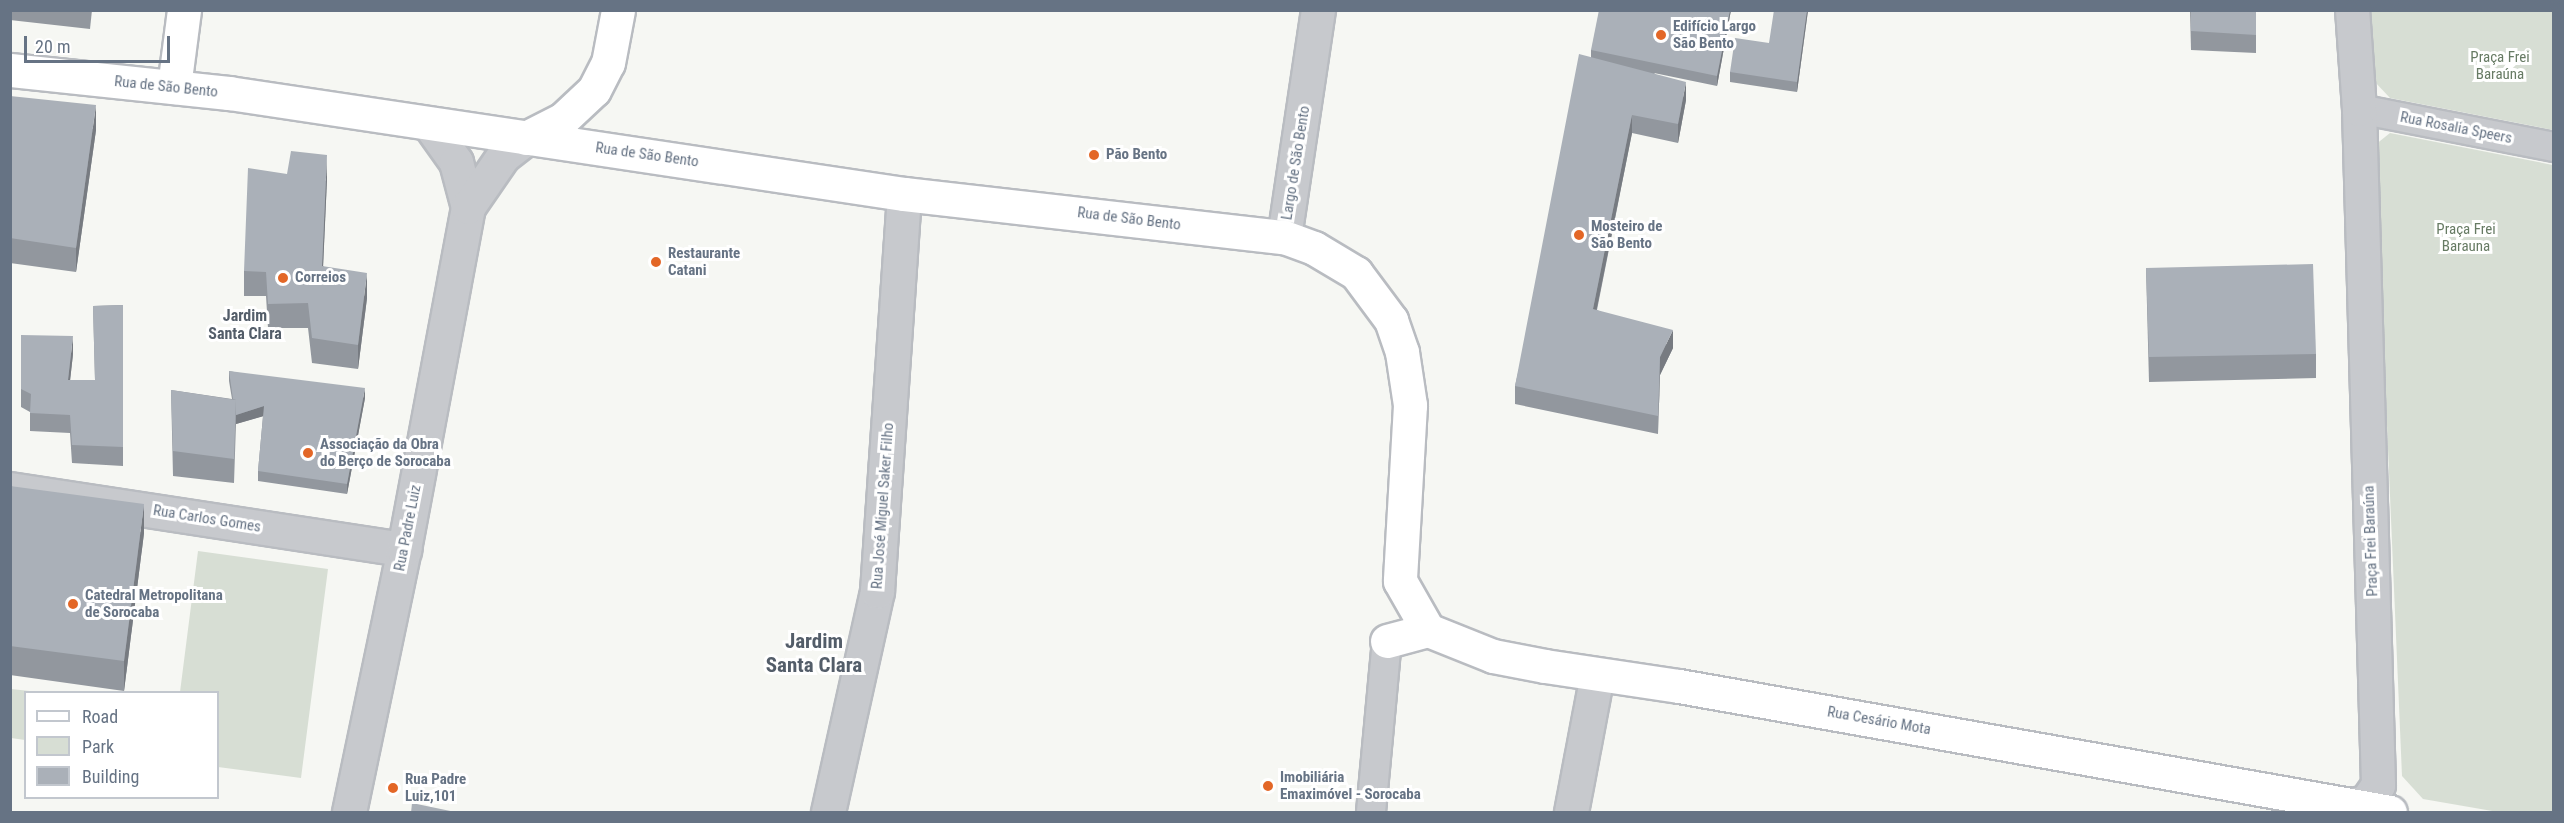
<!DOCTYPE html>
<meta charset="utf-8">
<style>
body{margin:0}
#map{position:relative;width:2564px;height:823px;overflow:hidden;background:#f6f7f3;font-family:"Roboto Condensed",sans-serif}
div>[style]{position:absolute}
.green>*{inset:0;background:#d7ded4}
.roads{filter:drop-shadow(2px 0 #b9bcc1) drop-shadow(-2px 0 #b9bcc1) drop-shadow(0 2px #b9bcc1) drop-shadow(0 -2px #b9bcc1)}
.service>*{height:28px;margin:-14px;padding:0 14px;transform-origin:14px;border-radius:14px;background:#c7c9cd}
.pedestrian>*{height:33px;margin:-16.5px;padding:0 16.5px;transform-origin:16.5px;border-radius:16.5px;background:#c7c9cd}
.minor>*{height:33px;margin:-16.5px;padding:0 16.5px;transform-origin:16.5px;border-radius:16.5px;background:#c7c9cd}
.tertiary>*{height:33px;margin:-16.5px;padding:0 16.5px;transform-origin:16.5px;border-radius:16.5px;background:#c7c9cd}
.secondary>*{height:33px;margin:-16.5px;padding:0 16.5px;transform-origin:16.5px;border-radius:16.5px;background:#fff}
.wall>*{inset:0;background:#92979e}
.shaded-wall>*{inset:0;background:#777b81}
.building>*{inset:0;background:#aab0b8}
.dots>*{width:16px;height:16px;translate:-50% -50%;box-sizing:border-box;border:3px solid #fff;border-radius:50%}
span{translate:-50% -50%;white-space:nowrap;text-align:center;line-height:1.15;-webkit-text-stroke:6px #fff;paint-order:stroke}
.poi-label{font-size:15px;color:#667384;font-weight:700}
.left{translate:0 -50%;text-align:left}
.park-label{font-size:15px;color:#677b64}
.street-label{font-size:15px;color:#667384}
.neighbourhood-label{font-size:16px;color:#535d69;font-weight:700}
.district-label{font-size:21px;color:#535d69;font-weight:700}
.frame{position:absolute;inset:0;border:12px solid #667384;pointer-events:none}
.legend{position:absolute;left:24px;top:691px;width:195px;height:108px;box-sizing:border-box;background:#fff;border:2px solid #c2c7ce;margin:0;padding:8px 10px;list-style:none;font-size:18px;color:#667384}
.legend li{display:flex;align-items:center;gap:12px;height:30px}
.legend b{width:30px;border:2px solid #c2c7ce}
.scale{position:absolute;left:24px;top:36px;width:146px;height:27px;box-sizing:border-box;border:3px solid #667384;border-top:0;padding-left:8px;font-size:18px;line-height:21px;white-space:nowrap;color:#667384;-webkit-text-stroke:4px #fff;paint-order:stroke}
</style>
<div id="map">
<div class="green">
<div style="clip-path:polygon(2370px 11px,2553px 11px,2553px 130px,2390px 98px,2374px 81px)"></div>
<div style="clip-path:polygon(2390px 133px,2553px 165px,2553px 812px,2498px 812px,2423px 799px,2402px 776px,2375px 145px)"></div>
<div style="clip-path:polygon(198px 551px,328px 569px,301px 778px,218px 767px,218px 692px,180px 692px)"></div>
<div style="clip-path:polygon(11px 689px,39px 692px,26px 692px,25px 740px,11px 738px)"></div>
</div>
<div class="roads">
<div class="service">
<div style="left:2359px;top:109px;width:199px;rotate:11deg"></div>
<div style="left:1371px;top:812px;width:172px;rotate:-84.7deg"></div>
</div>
<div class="pedestrian">
<div style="left:10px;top:489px;width:399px;rotate:8.7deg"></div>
</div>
<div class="minor">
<div style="left:429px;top:124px;width:47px;rotate:54.6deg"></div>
<div style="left:456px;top:162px;width:47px;rotate:75.1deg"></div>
<div style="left:1284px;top:237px;width:230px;rotate:-81.5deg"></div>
<div style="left:2352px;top:805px;width:14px;rotate:-12deg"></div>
<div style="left:2366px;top:802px;width:21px;rotate:-55deg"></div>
<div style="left:2378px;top:785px;width:676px;rotate:-91.61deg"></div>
<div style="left:2359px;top:109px;width:99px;rotate:-94deg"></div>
<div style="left:349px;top:812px;width:269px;rotate:-78.2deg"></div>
<div style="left:404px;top:549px;width:348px;rotate:-79.4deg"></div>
<div style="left:468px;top:207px;width:62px;rotate:-55.5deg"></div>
<div style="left:503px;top:156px;width:29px;rotate:-38deg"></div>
<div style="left:828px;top:812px;width:226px;rotate:-77.5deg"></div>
<div style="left:877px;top:591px;width:398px;rotate:-86.1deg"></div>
</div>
<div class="tertiary">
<div style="left:1571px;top:812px;width:139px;rotate:-79.3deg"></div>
</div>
<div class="secondary">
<div style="left:10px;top:70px;width:220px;rotate:6deg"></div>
<div style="left:229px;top:93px;width:683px;rotate:8.51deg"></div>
<div style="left:904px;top:194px;width:382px;rotate:6.5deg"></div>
<div style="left:1284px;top:237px;width:32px;rotate:20deg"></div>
<div style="left:1314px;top:248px;width:49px;rotate:30.8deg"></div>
<div style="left:1356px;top:273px;width:59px;rotate:53.3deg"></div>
<div style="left:1391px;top:320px;width:34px;rotate:71deg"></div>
<div style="left:1402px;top:352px;width:54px;rotate:81.4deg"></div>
<div style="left:1410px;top:405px;width:176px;rotate:93.3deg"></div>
<div style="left:1400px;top:581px;width:56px;rotate:60.3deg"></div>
<div style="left:1428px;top:630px;width:70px;rotate:21.8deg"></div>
<div style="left:1493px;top:656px;width:53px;rotate:10.9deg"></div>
<div style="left:1545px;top:666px;width:135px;rotate:8.5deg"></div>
<div style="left:1679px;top:686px;width:722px;rotate:10.05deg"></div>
<div style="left:174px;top:87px;width:78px;rotate:-82.6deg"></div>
<div style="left:526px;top:138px;width:42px;rotate:-27.2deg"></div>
<div style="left:563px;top:119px;width:42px;rotate:-43.1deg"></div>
<div style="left:594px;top:90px;width:30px;rotate:-63deg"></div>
<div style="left:608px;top:63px;width:54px;rotate:-79.3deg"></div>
<div style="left:1387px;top:641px;width:42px;rotate:-15deg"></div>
</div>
</div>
<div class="wall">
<div style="clip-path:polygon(10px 10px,92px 10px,90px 29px,10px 20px)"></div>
<div style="clip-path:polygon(1731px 10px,1717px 86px,1654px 73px,1686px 100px,1678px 143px,1632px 133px,1597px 310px,1673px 348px,1660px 375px,1658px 434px,1515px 404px,1515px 386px,1591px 57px,1591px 50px)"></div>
<div style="clip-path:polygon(2190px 10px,2256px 10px,2256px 53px,2191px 50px)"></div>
<div style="clip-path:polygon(1808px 11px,1797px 92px,1730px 82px,1730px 72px,1769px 43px)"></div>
<div style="clip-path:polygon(10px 96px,96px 130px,76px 272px,10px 263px)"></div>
<div style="clip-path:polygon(327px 179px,323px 266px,367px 298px,358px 369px,312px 363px,308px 328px,268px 328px,266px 296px,244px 296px,244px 271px)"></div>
<div style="clip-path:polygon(2146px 268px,2316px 354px,2316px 378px,2149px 382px)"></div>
<div style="clip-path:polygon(123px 305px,123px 466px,72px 463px,70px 433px,30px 431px,30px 412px,21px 407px,21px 335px,73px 354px,70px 380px,95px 380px,93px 306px)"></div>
<div style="clip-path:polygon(229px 371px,365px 398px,347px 494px,258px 481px,258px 471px,263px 416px,236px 424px,234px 483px,173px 476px,171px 390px,232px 399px,229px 381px)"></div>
<div style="clip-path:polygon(10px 486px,144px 533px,124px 691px,10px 675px)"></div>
</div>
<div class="shaded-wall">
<div style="clip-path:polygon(1730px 10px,1731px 10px,1717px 86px,1717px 76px)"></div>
<div style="clip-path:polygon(1807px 10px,1808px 10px,1797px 92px,1797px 82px)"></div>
<div style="clip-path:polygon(1686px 82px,1686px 100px,1678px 143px,1678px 124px)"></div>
<div style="clip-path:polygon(96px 105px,96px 130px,76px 272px,76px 248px)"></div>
<div style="clip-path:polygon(1632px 115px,1632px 133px,1593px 327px,1593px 309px)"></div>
<div style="clip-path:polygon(327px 155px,327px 179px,322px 291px,322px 266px)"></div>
<div style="clip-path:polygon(367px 273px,367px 298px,358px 369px,358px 345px)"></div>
<div style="clip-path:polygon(1673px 330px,1673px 348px,1660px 375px,1658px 434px,1660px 357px)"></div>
<div style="clip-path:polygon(73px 336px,73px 354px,68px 399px,68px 380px)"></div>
<div style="clip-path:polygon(365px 388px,365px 398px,347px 494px,347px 484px)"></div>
<div style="clip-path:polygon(264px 406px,264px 416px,236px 424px,236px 415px)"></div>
<div style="clip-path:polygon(144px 504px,144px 533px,124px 691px,124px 661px)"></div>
</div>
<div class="building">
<div style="clip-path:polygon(1599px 10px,1730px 10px,1717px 76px,1591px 50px)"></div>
<div style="clip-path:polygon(1774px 10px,1807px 10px,1797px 82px,1730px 72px,1735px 38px,1769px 43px)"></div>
<div style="clip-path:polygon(2191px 10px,2256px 10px,2256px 35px,2191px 31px)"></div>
<div style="clip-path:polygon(1579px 54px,1686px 82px,1678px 124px,1632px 115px,1593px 309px,1673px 330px,1660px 357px,1658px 416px,1515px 386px)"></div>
<div style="clip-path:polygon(10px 96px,96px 105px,76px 248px,10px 238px)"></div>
<div style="clip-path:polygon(291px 151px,327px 155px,322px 266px,367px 273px,358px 345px,312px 338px,308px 303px,268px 304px,266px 272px,244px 271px,248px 168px,287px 174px)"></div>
<div style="clip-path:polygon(2313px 264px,2316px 354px,2149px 357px,2146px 268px)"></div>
<div style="clip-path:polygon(123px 305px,123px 447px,72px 445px,70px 415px,30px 413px,31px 394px,21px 389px,21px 335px,73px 336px,68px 380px,95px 380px,93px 306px)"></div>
<div style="clip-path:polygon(229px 371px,365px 388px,347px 484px,258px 471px,264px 406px,236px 415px,236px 400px,233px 399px)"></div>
<div style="clip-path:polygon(171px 390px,236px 400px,234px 459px,173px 451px)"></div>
<div style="clip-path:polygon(10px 486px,144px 504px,124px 661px,10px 646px)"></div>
<div style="clip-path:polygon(412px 803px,460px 813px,411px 813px)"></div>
</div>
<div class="dots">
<div style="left:1661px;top:35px;background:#e36727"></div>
<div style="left:1094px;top:155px;background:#e36727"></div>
<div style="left:1579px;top:235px;background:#e36727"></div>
<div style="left:656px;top:262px;background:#e36727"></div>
<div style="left:283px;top:278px;background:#e36727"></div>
<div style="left:308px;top:453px;background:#e36727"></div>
<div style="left:73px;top:604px;background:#e36727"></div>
<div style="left:1268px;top:786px;background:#e36727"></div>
<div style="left:393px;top:788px;background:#e36727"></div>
</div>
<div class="poi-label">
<span class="left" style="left:1673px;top:35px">Edifício Largo<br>São Bento</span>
<span class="left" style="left:1106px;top:155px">Pão Bento</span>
<span class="left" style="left:1591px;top:235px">Mosteiro de<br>São Bento</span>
<span class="left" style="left:668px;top:262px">Restaurante<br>Catani</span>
<span class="left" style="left:295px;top:278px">Correios</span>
<span class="left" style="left:320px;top:453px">Associação da Obra<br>do Berço de Sorocaba</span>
<span class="left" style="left:85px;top:604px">Catedral Metropolitana<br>de Sorocaba</span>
<span class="left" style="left:1280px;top:786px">Imobiliária<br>Emaximóvel - Sorocaba</span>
<span class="left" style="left:405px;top:788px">Rua Padre<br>Luiz,101</span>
</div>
<div class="park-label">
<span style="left:2500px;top:66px">Praça Frei<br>Baraúna</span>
<span style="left:2466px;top:238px">Praça Frei<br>Barauna</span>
</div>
<div class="street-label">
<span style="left:166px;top:87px;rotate:6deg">Rua de São Bento</span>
<span style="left:2456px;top:128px;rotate:11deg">Rua Rosalia Speers</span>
<span style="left:647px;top:155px;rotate:8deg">Rua de São Bento</span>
<span style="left:1296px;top:163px;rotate:-81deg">Largo de São Bento</span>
<span style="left:1129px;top:219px;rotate:7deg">Rua de São Bento</span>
<span style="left:883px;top:506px;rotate:-86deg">Rua José Miguel Saker Filho</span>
<span style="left:207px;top:519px;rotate:9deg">Rua Carlos Gomes</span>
<span style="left:408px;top:528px;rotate:-79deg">Rua Padre Luiz</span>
<span style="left:2371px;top:541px;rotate:-92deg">Praça Frei Baraúna</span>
<span style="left:1879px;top:721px;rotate:10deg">Rua Cesário Mota</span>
</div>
<div class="neighbourhood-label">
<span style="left:245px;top:325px">Jardim<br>Santa Clara</span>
</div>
<div class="district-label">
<span style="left:814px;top:653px">Jardim<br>Santa Clara</span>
</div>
<div class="frame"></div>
<ul class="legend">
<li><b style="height:8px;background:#fff"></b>Road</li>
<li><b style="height:16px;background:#d7ded4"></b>Park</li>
<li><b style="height:16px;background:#aab0b8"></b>Building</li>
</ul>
<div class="scale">20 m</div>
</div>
